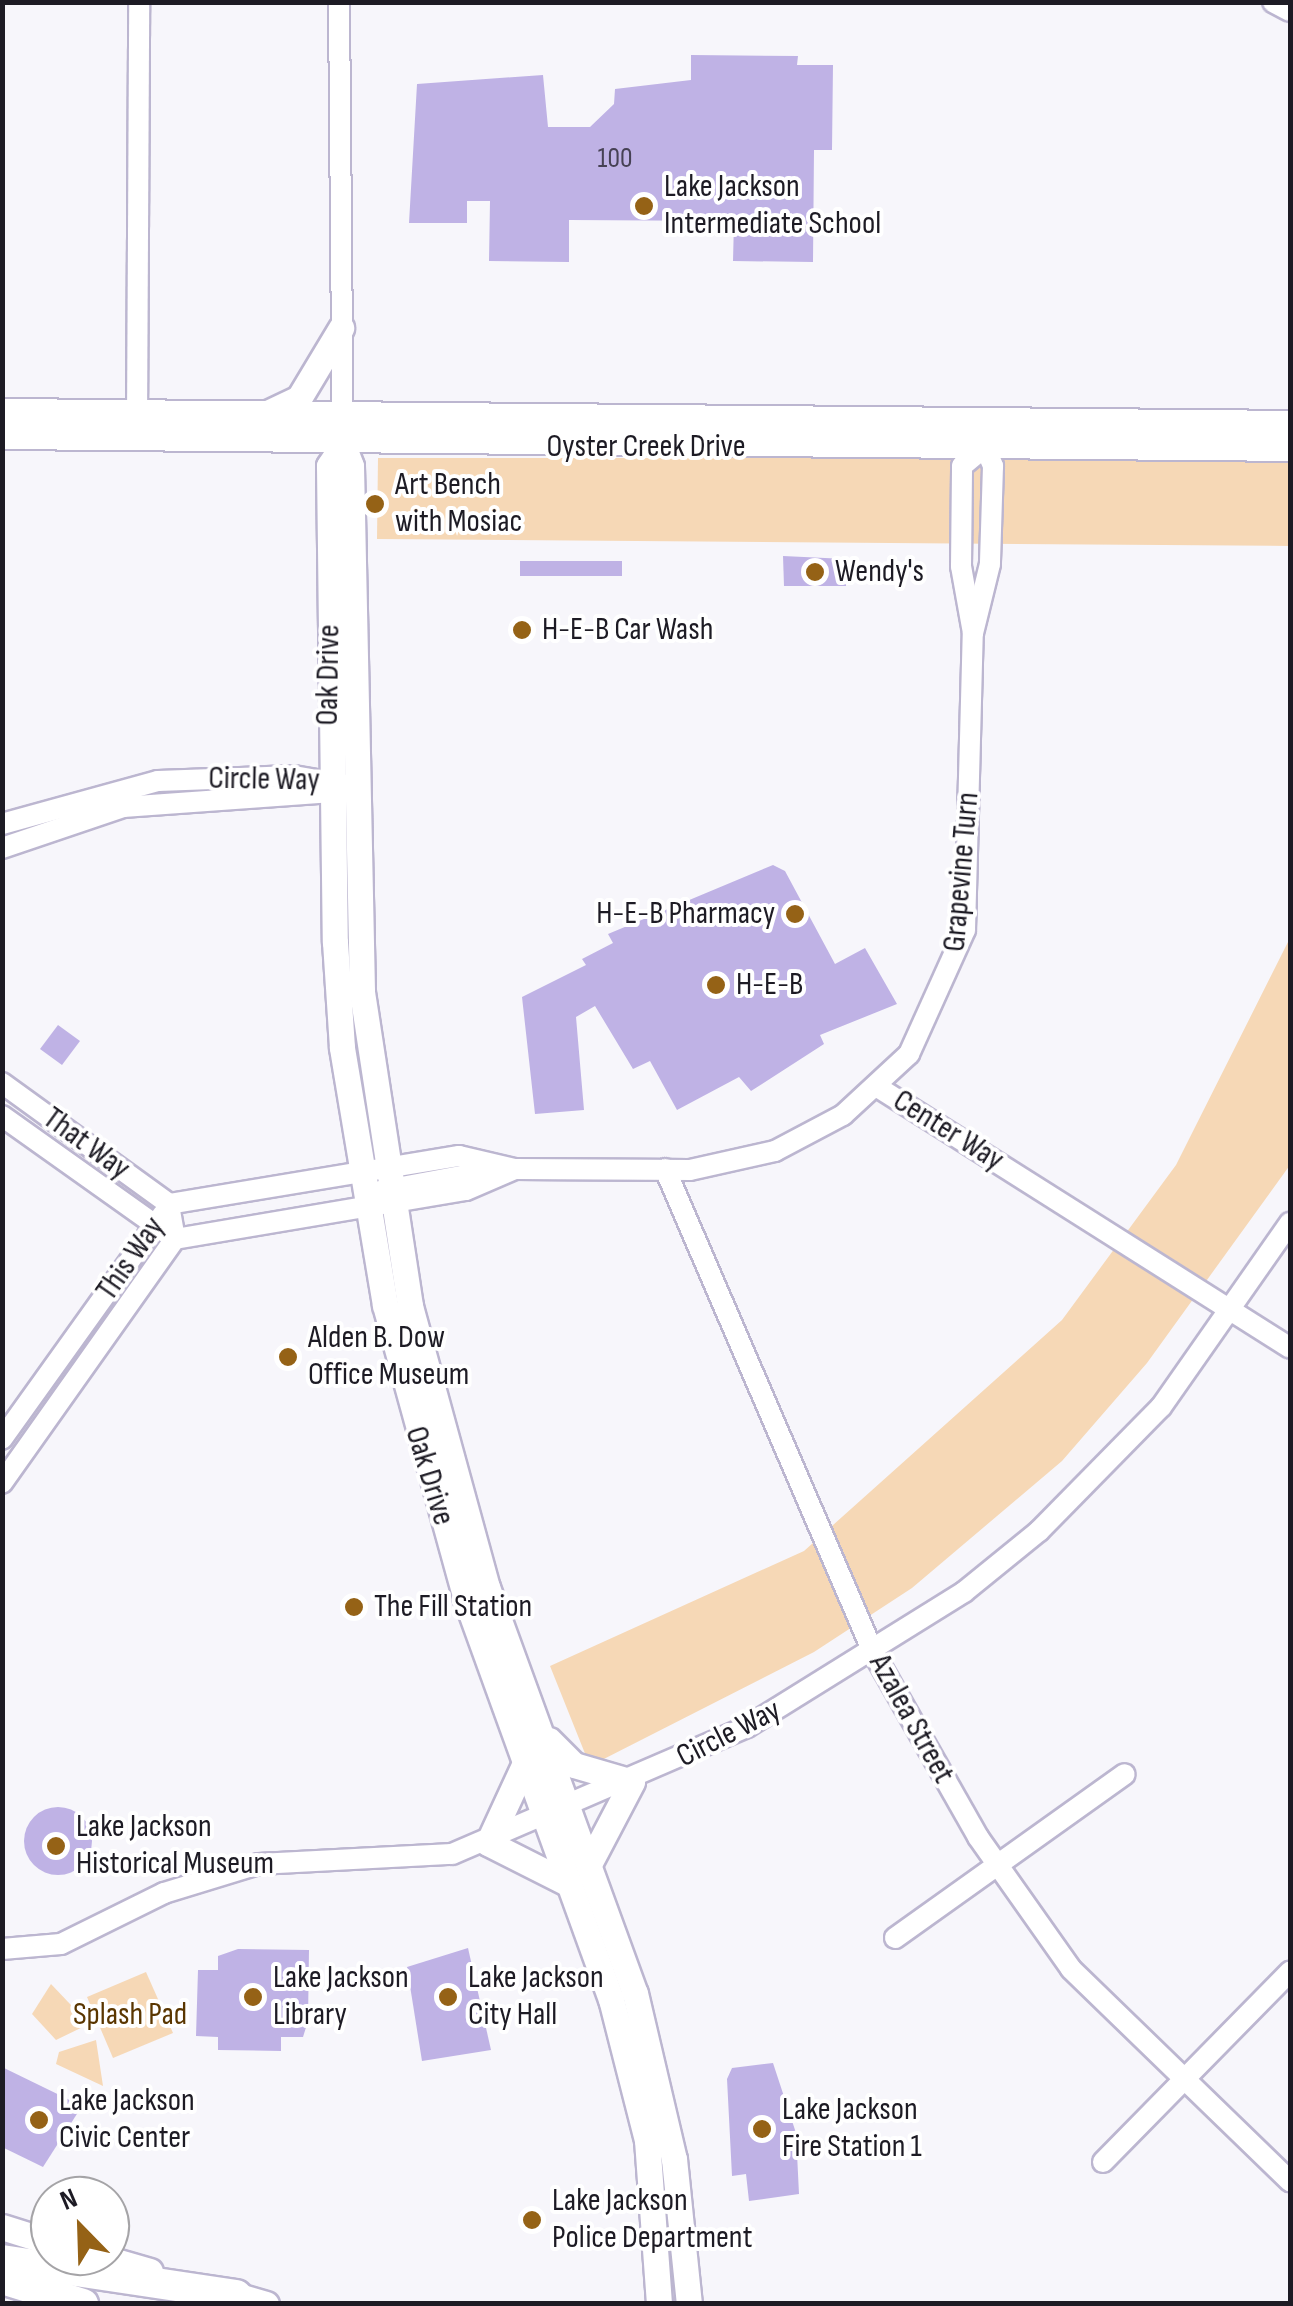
<!DOCTYPE html>
<style>
body{margin:0}
#map{position:relative;width:1293px;height:2306px;overflow:hidden;background:#f7f6fb;font-family:"Sofia Sans Condensed",sans-serif}
div>[style]{position:absolute}
.green>*{inset:0;background:#f6d8b6}
.building>*{inset:0;background:#bfb2e5}
.round{border-radius:50%}
.roads{filter:drop-shadow(2px 0 #bcb6d0) drop-shadow(-2px 0 #bcb6d0) drop-shadow(0 2px #bcb6d0) drop-shadow(0 -2px #bcb6d0)}
.minor>*{height:20px;margin:-10px;padding:0 10px;transform-origin:10px;border-radius:10px;background:#fff}
.major>*{height:25px;margin:-12.5px;padding:0 12.5px;transform-origin:12.5px;border-radius:12.5px;background:#fff}
.highway>*{height:30px;margin:-15px;padding:0 15px;transform-origin:15px;border-radius:15px;background:#fff}
.dots>*{width:28px;height:28px;translate:-50% -50%;box-sizing:border-box;border:5px solid #fff;border-radius:50%}
span{translate:-50% -50%;white-space:nowrap;text-align:center;line-height:1.15;-webkit-text-stroke:8px #fff;paint-order:stroke}
.number-label{font-size:28px;color:#464154}
.number-label span{-webkit-text-stroke-width:0}
.poi-label{font-size:32px;color:#1d1b24}
.left{translate:0 -50%;text-align:left}
.right{translate:-100% -50%;text-align:right}
.street-label{font-size:32px;color:#1d1b24}
.park-label{font-size:32px;color:#5a3600}
.frame{position:absolute;inset:0;border:5px solid #1d1b24;pointer-events:none}
.north{position:absolute;left:30px;top:2176px;width:100px;height:100px;box-sizing:border-box;background:#fff;border:2px solid #a5a4a7;border-radius:50%;rotate:337deg;font-size:28px;font-weight:700;line-height:40px;text-align:center;color:#1d1b24}
.north::after{content:'';display:block;margin:auto;width:35px;height:45px;background:#956216;clip-path:polygon(50% 0,100% 100%,50% 72%,0 100%)}
</style>
<div id="map">
<div class="green">
<div style="clip-path:polygon(378px 458px,1290px 458px,1290px 546px,377px 539px)"></div>
<div style="clip-path:polygon(1290px 938px,1290px 1165px,1147px 1363px,1062px 1461px,912px 1588px,814px 1652px,590px 1766px,550px 1666px,804px 1551px,1062px 1320px,1176px 1165px)"></div>
<div style="clip-path:polygon(146px 1972px,173px 2033px,113px 2058px,87px 1997px)"></div>
<div style="clip-path:polygon(51px 1984px,89px 2024px,56px 2040px,32px 2014px)"></div>
<div style="clip-path:polygon(96px 2040px,103px 2086px,56px 2064px,59px 2052px)"></div>
</div>
<div class="building">
<div style="clip-path:polygon(691px 55px,798px 56px,797px 65px,833px 65px,832px 150px,814px 150px,813px 262px,733px 261px,734px 221px,569px 220px,569px 262px,489px 261px,490px 201px,467px 201px,467px 223px,409px 223px,417px 84px,543px 75px,548px 127px,590px 127px,614px 104px,615px 89px,691px 80px)"></div>
<div style="clip-path:polygon(783px 556px,846px 559px,846px 586px,784px 586px)"></div>
<div style="clip-path:polygon(520px 561px,622px 561px,622px 576px,520px 576px)"></div>
<div style="clip-path:polygon(773px 865px,785px 871px,835px 964px,865px 948px,897px 1004px,820px 1035px,824px 1044px,751px 1091px,739px 1077px,677px 1110px,650px 1061px,633px 1069px,595px 1006px,576px 1017px,584px 1110px,535px 1114px,522px 997px,586px 965px,582px 959px,613px 943px,608px 934px)"></div>
<div style="clip-path:polygon(58px 1025px,80px 1041px,62px 1065px,40px 1049px)"></div>
<div class="round" style="left:24px;top:1807px;width:68px;height:68px"></div>
<div style="clip-path:polygon(468px 1948px,491px 2050px,422px 2061px,407px 1967px)"></div>
<div style="clip-path:polygon(238px 1949px,309px 1950px,308px 2021px,303px 2037px,281px 2037px,281px 2051px,218px 2050px,218px 2037px,196px 2036px,198px 1970px,218px 1970px,218px 1956px)"></div>
<div style="clip-path:polygon(773px 2063px,796px 2133px,799px 2194px,749px 2201px,746px 2174px,732px 2176px,727px 2079px,732px 2068px)"></div>
<div style="clip-path:polygon(2px 2067px,82px 2106px,43px 2167px,2px 2147px)"></div>
</div>
<div class="roads">
<div class="minor">
<div style="left:339px;top:2px;width:423px;rotate:89.5deg"></div>
<div style="left:1273px;top:2px;width:19px;rotate:28deg"></div>
<div style="left:137px;top:425px;width:423px;rotate:-89.7deg"></div>
<div style="left:2px;top:824px;width:162px;rotate:-15.4deg"></div>
<div style="left:158px;top:781px;width:136px;rotate:-2.1deg"></div>
<div style="left:294px;top:776px;width:53px;rotate:9.8deg"></div>
<div style="left:2px;top:848px;width:128px;rotate:-18.7deg"></div>
<div style="left:123px;top:807px;width:224px;rotate:-4.1deg"></div>
<div style="left:2px;top:1083px;width:206px;rotate:35.9deg"></div>
<div style="left:879px;top:1088px;width:486px;rotate:32.3deg"></div>
<div style="left:2px;top:1116px;width:212px;rotate:35.4deg"></div>
<div style="left:175px;top:1239px;width:295px;rotate:-9.6deg"></div>
<div style="left:466px;top:1190px;width:53px;rotate:-23.2deg"></div>
<div style="left:665px;top:1169px;width:526px;rotate:66.7deg"></div>
<div style="left:873px;top:1652px;width:213px;rotate:60.4deg"></div>
<div style="left:978px;top:1837px;width:161px;rotate:54.8deg"></div>
<div style="left:1071px;top:1969px;width:305px;rotate:44.1deg"></div>
<div style="left:380px;top:1191px;width:115px;rotate:-10.5deg"></div>
<div style="left:169px;top:1204px;width:294px;rotate:-9.4deg"></div>
<div style="left:459px;top:1156px;width:57px;rotate:13.1deg"></div>
<div style="left:515px;top:1169px;width:175px;rotate:0.3deg"></div>
<div style="left:690px;top:1170px;width:87px;rotate:-12.6deg"></div>
<div style="left:775px;top:1151px;width:77px;rotate:-27.9deg"></div>
<div style="left:843px;top:1115px;width:90px;rotate:-42.7deg"></div>
<div style="left:909px;top:1054px;width:136px;rotate:-65.7deg"></div>
<div style="left:965px;top:930px;width:297px;rotate:-88.5deg"></div>
<div style="left:973px;top:633px;width:68px;rotate:-100.2deg"></div>
<div style="left:961px;top:566px;width:100px;rotate:-89.4deg"></div>
<div style="left:962px;top:466px;width:30px;rotate:-40deg"></div>
<div style="left:985px;top:447px;width:21px;rotate:67deg"></div>
<div style="left:993px;top:466px;width:98px;rotate:91.8deg"></div>
<div style="left:990px;top:564px;width:71px;rotate:103.8deg"></div>
<div style="left:2px;top:1439px;width:277px;rotate:-54.4deg"></div>
<div style="left:2px;top:1483px;width:299px;rotate:-54.7deg"></div>
<div style="left:175px;top:1239px;width:36px;rotate:-100deg"></div>
<div style="left:895px;top:1938px;width:282px;rotate:-35.5deg"></div>
<div style="left:2px;top:1949px;width:59px;rotate:-4.8deg"></div>
<div style="left:61px;top:1944px;width:115px;rotate:-26.3deg"></div>
<div style="left:164px;top:1893px;width:99px;rotate:-17deg"></div>
<div style="left:259px;top:1864px;width:193px;rotate:-3deg"></div>
<div style="left:452px;top:1854px;width:321px;rotate:-23.3deg"></div>
<div style="left:747px;top:1727px;width:256px;rotate:-31.9deg"></div>
<div style="left:964px;top:1592px;width:97px;rotate:-39.1deg"></div>
<div style="left:1039px;top:1531px;width:174px;rotate:-45.5deg"></div>
<div style="left:1161px;top:1407px;width:225px;rotate:-55deg"></div>
<div style="left:1103px;top:2162px;width:267px;rotate:-45.5deg"></div>
</div>
<div class="major">
<div style="left:2px;top:411px;width:1288px;rotate:0.53deg"></div>
<div style="left:261px;top:416px;width:42px;rotate:-25.3deg"></div>
<div style="left:299px;top:398px;width:82px;rotate:-59deg"></div>
<div style="left:2px;top:436px;width:1288px;rotate:0.53deg"></div>
<div style="left:343px;top:445px;width:25px;rotate:124deg"></div>
<div style="left:329px;top:466px;width:476px;rotate:89.3deg"></div>
<div style="left:335px;top:942px;width:106px;rotate:86.2deg"></div>
<div style="left:342px;top:1048px;width:261px;rotate:80.5deg"></div>
<div style="left:385px;top:1305px;width:302px;rotate:74.6deg"></div>
<div style="left:465px;top:1596px;width:429px;rotate:70.1deg"></div>
<div style="left:611px;top:1999px;width:146px;rotate:75.7deg"></div>
<div style="left:647px;top:2140px;width:164px;rotate:85.8deg"></div>
<div style="left:343px;top:445px;width:22px;rotate:69deg"></div>
<div style="left:351px;top:466px;width:526px;rotate:88.8deg"></div>
<div style="left:362px;top:992px;width:318px;rotate:81.3deg"></div>
<div style="left:410px;top:1306px;width:291px;rotate:74.7deg"></div>
<div style="left:487px;top:1587px;width:432px;rotate:70deg"></div>
<div style="left:635px;top:1993px;width:171px;rotate:76.8deg"></div>
<div style="left:674px;top:2159px;width:146px;rotate:84.1deg"></div>
<div style="left:549px;top:1740px;width:35px;rotate:45deg"></div>
<div style="left:574px;top:1765px;width:60px;rotate:16.3deg"></div>
<div style="left:632px;top:1782px;width:93px;rotate:117.7deg"></div>
<div style="left:525px;top:1763px;width:88px;rotate:114.8deg"></div>
<div style="left:488px;top:1843px;width:91px;rotate:26.8deg"></div>
<div style="left:2px;top:2227px;width:50px;rotate:17.4deg"></div>
<div style="left:98px;top:2256px;width:54px;rotate:16.1deg"></div>
<div style="left:218px;top:2290px;width:50px;rotate:16.3deg"></div>
</div>
<div class="highway">
<div style="left:2px;top:2260px;width:237px;rotate:8.5deg"></div>
<div style="left:2px;top:2279px;width:85px;rotate:17.2deg"></div>
</div>
</div>
<div class="dots">
<div style="left:644px;top:206px;background:#956216"></div>
<div style="left:375px;top:504px;background:#956216"></div>
<div style="left:815px;top:572px;background:#956216"></div>
<div style="left:522px;top:630px;background:#956216"></div>
<div style="left:795px;top:914px;background:#956216"></div>
<div style="left:716px;top:985px;background:#956216"></div>
<div style="left:288px;top:1357px;background:#956216"></div>
<div style="left:354px;top:1607px;background:#956216"></div>
<div style="left:56px;top:1846px;background:#956216"></div>
<div style="left:253px;top:1997px;background:#956216"></div>
<div style="left:448px;top:1997px;background:#956216"></div>
<div style="left:39px;top:2120px;background:#956216"></div>
<div style="left:762px;top:2129px;background:#956216"></div>
<div style="left:532px;top:2220px;background:#956216"></div>
</div>
<div class="number-label">
<span style="left:615px;top:159px">100</span>
</div>
<div class="poi-label">
<span class="left" style="left:664px;top:206px">Lake Jackson<br>Intermediate School</span>
<span class="left" style="left:395px;top:504px">Art Bench<br>with Mosiac</span>
<span class="left" style="left:835px;top:572px">Wendy's</span>
<span class="left" style="left:542px;top:630px">H-E-B Car Wash</span>
<span class="right" style="left:775px;top:914px">H-E-B Pharmacy</span>
<span class="left" style="left:736px;top:985px">H-E-B</span>
<span class="left" style="left:308px;top:1357px">Alden B. Dow<br>Office Museum</span>
<span class="left" style="left:374px;top:1607px">The Fill Station</span>
<span class="left" style="left:76px;top:1846px">Lake Jackson<br>Historical Museum</span>
<span class="left" style="left:273px;top:1997px">Lake Jackson<br>Library</span>
<span class="left" style="left:468px;top:1997px">Lake Jackson<br>City Hall</span>
<span class="left" style="left:59px;top:2120px">Lake Jackson<br>Civic Center</span>
<span class="left" style="left:782px;top:2129px">Lake Jackson<br>Fire Station 1</span>
<span class="left" style="left:552px;top:2220px">Lake Jackson<br>Police Department</span>
</div>
<div class="street-label">
<span style="left:646px;top:447px">Oyster Creek Drive</span>
<span style="left:329px;top:675px;rotate:-89deg">Oak Drive</span>
<span style="left:264px;top:780px;rotate:1deg">Circle Way</span>
<span style="left:962px;top:872px;rotate:-85deg">Grapevine Turn</span>
<span style="left:948px;top:1131px;rotate:32deg">Center Way</span>
<span style="left:86px;top:1144px;rotate:36deg">That Way</span>
<span style="left:131px;top:1259px;rotate:-55deg">This Way</span>
<span style="left:429px;top:1476px;rotate:73deg">Oak Drive</span>
<span style="left:911px;top:1719px;rotate:61deg">Azalea Street</span>
<span style="left:729px;top:1734px;rotate:-27deg">Circle Way</span>
</div>
<div class="park-label">
<span style="left:130px;top:2015px">Splash Pad</span>
</div>
<div class="frame"></div>
<div class="north">N</div>
</div>
